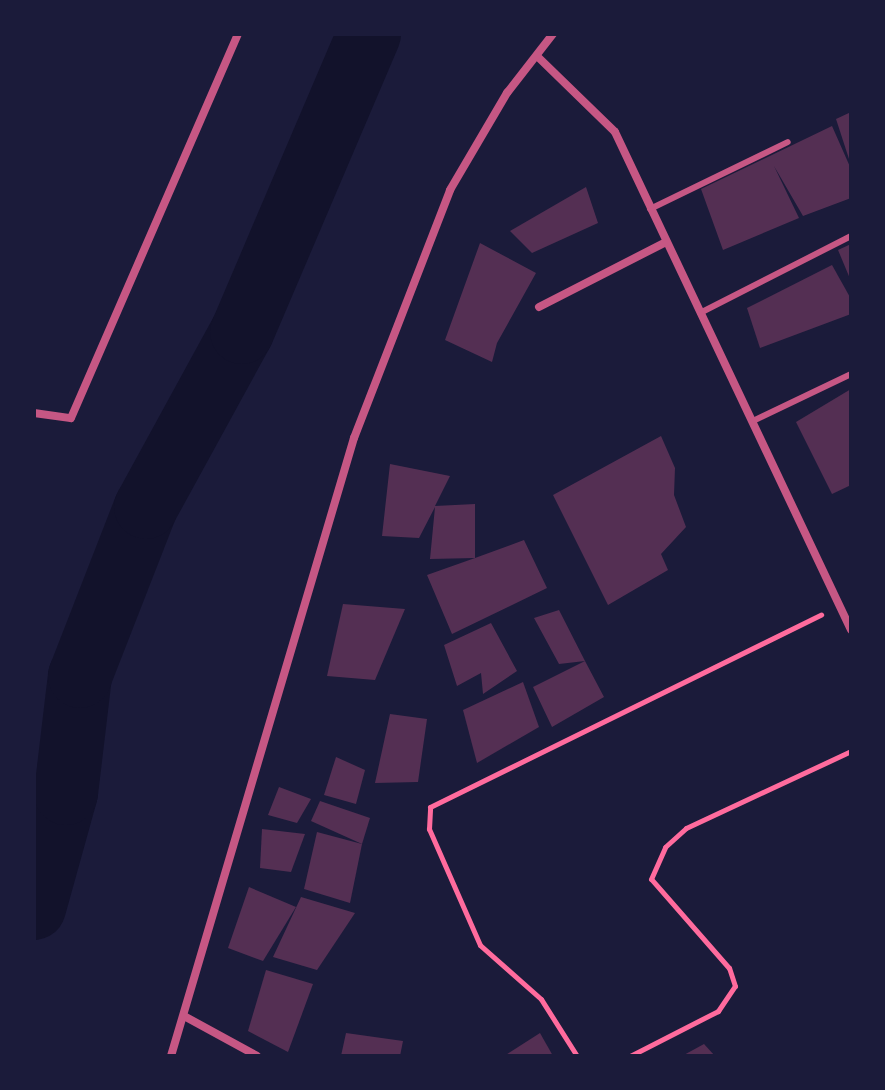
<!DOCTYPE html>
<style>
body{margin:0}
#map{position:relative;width:885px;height:1090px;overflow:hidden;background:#1b1b3a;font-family:"Varela Round",sans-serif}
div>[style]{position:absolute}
.river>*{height:64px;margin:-32px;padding:0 32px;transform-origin:32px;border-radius:32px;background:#12122b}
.building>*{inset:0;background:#542f53}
.path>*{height:5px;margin:-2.5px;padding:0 2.5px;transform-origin:2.5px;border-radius:2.5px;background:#ff6b9d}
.service>*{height:6px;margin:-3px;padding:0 3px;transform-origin:3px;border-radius:3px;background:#c65784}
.minor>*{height:8px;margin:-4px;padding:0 4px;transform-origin:4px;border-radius:4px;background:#c65784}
span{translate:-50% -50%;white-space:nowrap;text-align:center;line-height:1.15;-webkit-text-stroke:7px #1b1b3a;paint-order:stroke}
.frame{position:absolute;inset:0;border:36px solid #1b1b3a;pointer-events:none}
</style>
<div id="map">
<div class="river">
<div style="left:34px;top:908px;width:119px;rotate:-74.5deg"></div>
<div style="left:66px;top:793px;width:118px;rotate:-83.2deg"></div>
<div style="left:80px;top:676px;width:181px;rotate:-68.7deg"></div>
<div style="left:146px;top:507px;width:200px;rotate:-61.3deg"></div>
<div style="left:242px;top:332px;width:324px;rotate:-66.9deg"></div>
</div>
<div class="building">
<div style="clip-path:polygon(851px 112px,851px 162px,850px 162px,836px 119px)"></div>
<div style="clip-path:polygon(832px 126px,851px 169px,851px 198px,803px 216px,774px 166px,799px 218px,723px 250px,701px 189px)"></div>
<div style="clip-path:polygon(586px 187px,598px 223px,532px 253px,510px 231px)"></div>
<div style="clip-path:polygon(480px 243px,536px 273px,497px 343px,492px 362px,445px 340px)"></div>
<div style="clip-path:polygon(851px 244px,851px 281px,838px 250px)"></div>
<div style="clip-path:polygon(832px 265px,851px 299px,851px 314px,760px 348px,747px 308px)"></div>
<div style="clip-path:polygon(851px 389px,851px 485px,832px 494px,796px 422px)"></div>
<div style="clip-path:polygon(661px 436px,675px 468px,674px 495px,686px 527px,661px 554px,668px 570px,608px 605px,553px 495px)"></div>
<div style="clip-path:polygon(390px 464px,450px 476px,435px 506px,475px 504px,475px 558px,524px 540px,547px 588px,452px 634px,427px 575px,475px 558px,430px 559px,435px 507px,419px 538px,382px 536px)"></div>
<div style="clip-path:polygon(343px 604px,405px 609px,375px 680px,327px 676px)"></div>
<div style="clip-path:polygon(559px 610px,585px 661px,604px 697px,552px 727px,533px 687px,585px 661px,559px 664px,534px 618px)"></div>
<div style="clip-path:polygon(491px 623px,517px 671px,483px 694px,481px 673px,457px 686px,444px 645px)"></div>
<div style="clip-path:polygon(523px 682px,539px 727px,477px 763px,463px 710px)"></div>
<div style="clip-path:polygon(390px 714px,427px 719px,418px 782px,375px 783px)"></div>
<div style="clip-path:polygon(336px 757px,365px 770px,356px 804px,324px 795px)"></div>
<div style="clip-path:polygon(279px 787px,311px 799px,297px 823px,268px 815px)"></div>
<div style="clip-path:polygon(320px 801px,370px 818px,362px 844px,311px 821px)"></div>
<div style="clip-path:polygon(262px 829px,305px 834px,291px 872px,260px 868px)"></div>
<div style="clip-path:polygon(317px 832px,362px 844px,350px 903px,304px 889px)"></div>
<div style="clip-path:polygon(249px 887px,296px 907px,263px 961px,228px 948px)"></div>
<div style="clip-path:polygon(301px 897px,355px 913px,317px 970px,273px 957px)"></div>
<div style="clip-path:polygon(266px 970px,313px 984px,288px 1052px,248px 1031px)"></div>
<div style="clip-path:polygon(346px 1033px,403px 1041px,400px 1056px,341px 1056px)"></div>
<div style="clip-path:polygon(540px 1033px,553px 1056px,504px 1056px)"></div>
<div style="clip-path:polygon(704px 1044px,715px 1056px,682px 1056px)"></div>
</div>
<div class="path">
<div style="left:577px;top:1056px;width:67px;rotate:-122.3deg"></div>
<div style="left:541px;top:999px;width:81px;rotate:-138.5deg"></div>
<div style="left:480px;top:945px;width:127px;rotate:-113.7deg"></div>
<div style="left:429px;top:829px;width:22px;rotate:-87deg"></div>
<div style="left:430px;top:807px;width:436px;rotate:-26.2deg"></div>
<div style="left:630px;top:1056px;width:99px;rotate:-27.1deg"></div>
<div style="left:718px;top:1011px;width:30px;rotate:-56deg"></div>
<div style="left:735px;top:986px;width:19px;rotate:-108deg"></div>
<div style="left:729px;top:968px;width:118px;rotate:-131.2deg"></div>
<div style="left:651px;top:879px;width:35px;rotate:-66deg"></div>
<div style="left:665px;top:847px;width:28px;rotate:-42deg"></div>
<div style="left:686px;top:828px;width:182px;rotate:-25deg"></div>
</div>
<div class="service">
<div style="left:650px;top:209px;width:153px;rotate:-25.9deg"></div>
<div style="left:700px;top:313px;width:169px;rotate:-27deg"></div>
<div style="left:755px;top:420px;width:106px;rotate:-25.6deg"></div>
</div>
<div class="minor">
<div style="left:538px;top:57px;width:107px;rotate:44.2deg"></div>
<div style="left:615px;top:132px;width:551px;rotate:64.64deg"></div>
<div style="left:539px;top:307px;width:143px;rotate:-27.1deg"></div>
<div style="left:34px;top:413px;width:37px;rotate:8deg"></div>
<div style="left:71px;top:418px;width:419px;rotate:-66.5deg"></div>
<div style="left:184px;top:1016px;width:83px;rotate:28.7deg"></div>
<div style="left:171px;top:1056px;width:645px;rotate:-73.51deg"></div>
<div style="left:354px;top:438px;width:266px;rotate:-68.8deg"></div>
<div style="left:450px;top:190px;width:113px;rotate:-59.6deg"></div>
<div style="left:507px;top:93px;width:75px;rotate:-52.1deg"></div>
</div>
<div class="frame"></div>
</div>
